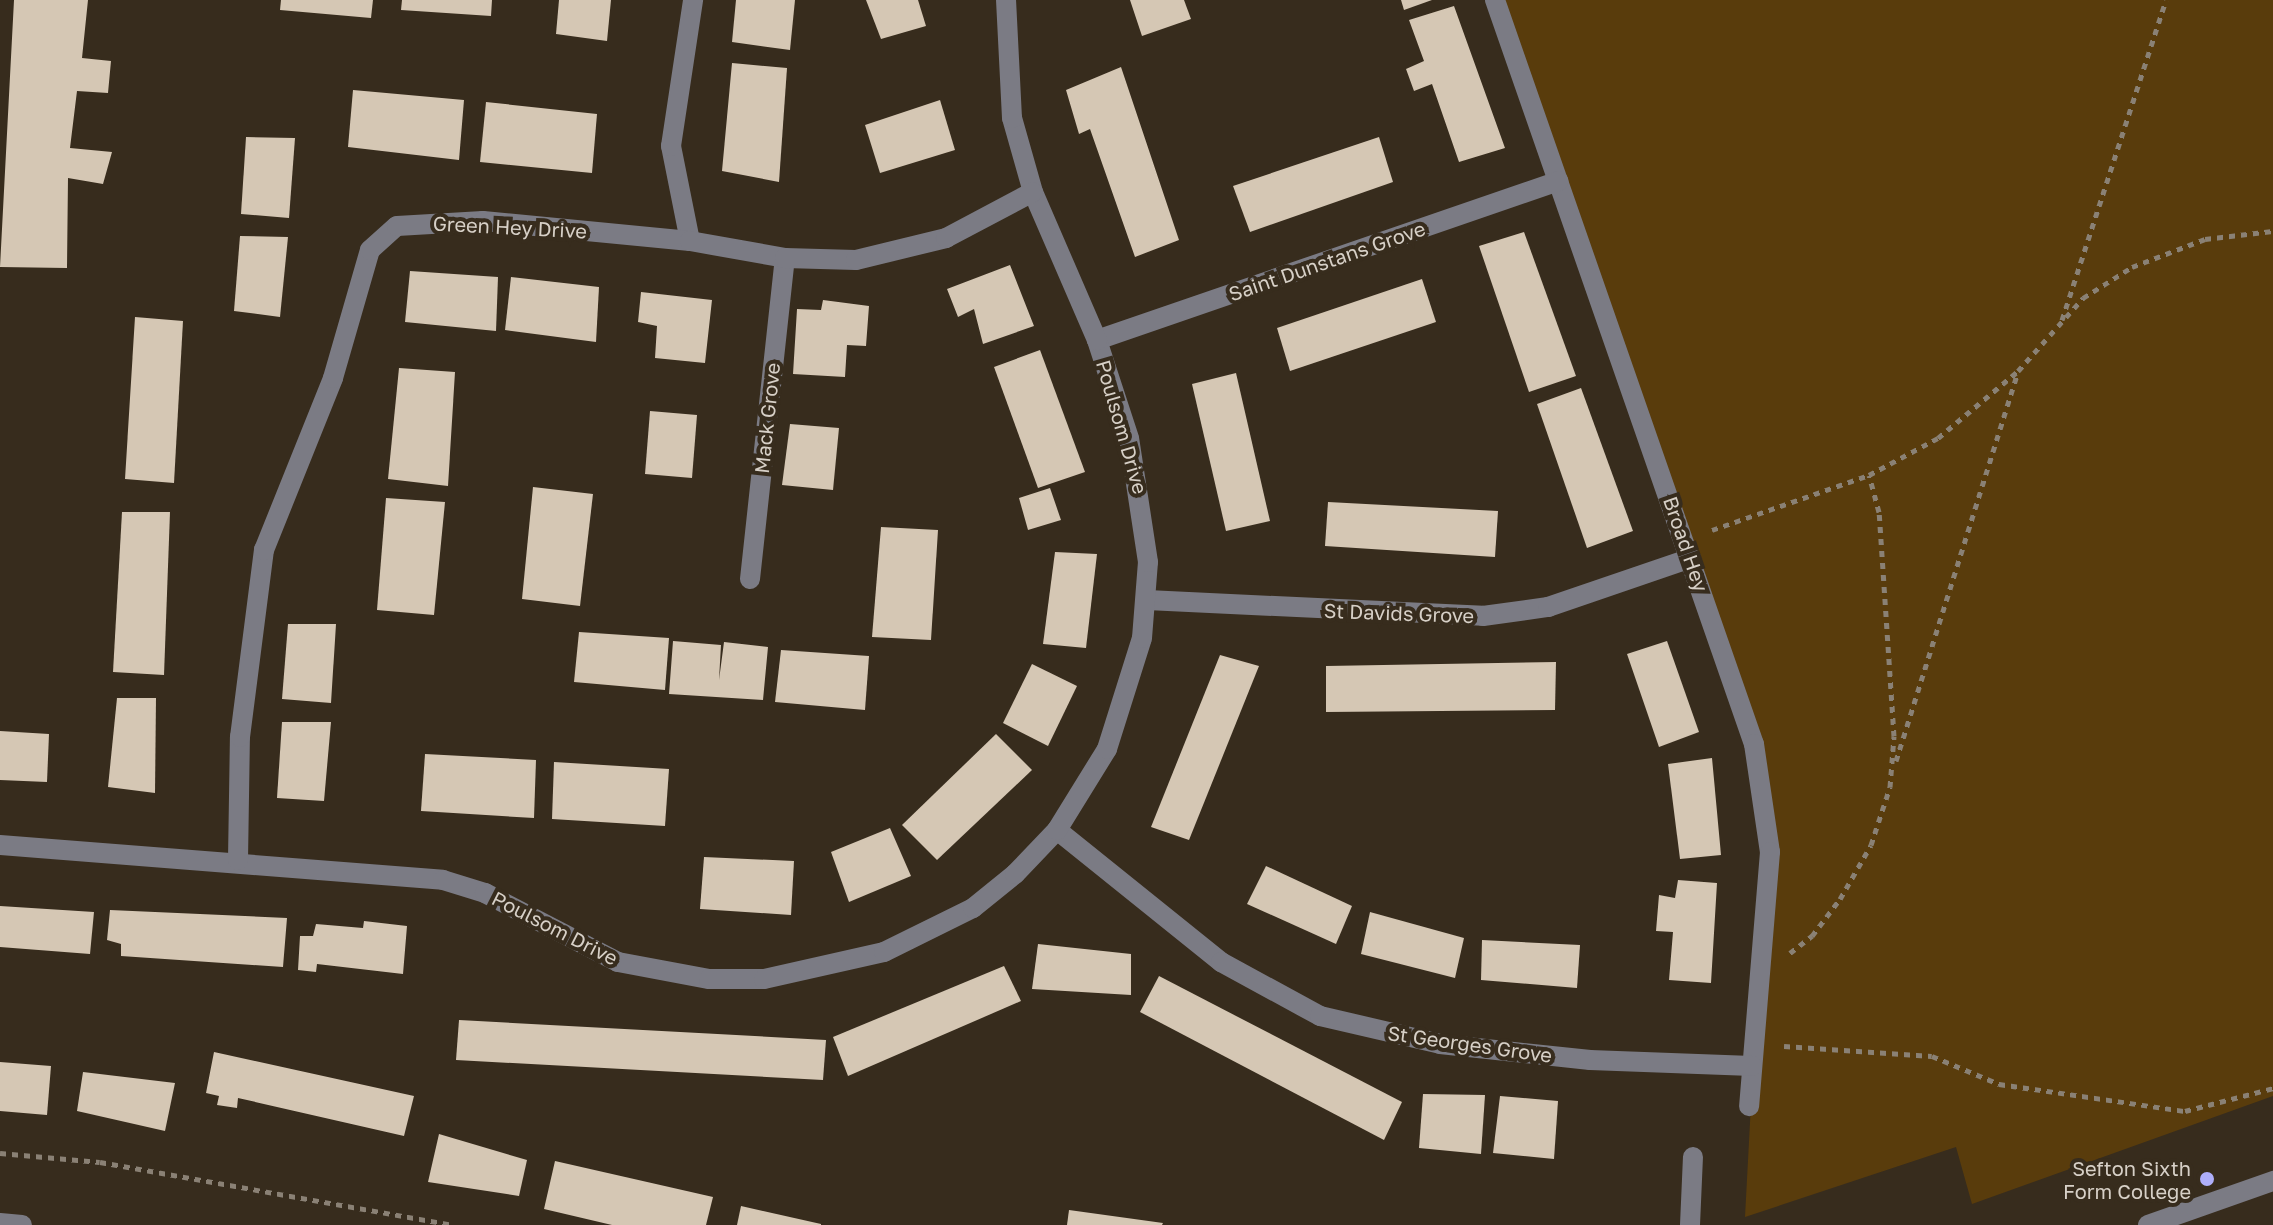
<!DOCTYPE html>
<style>
body{margin:0}
#map{position:relative;width:2273px;height:1225px;overflow:hidden;background:#372c1d;font-family:"Golos Text",sans-serif}
div>[style]{position:absolute}
.green>*{inset:0;background:#593c0c}
.building>*{inset:0;background:#d5c7b4}
.path>*{height:5px;margin-top:-2.5px;transform-origin:0;background:repeating-linear-gradient(90deg,#8a8175 0 6px,transparent 0 12px)}
.minor>*{height:20px;margin:-10px;padding:0 10px;transform-origin:10px;border-radius:10px;background:#7b7b84}
.dots>*{width:22px;height:22px;translate:-50% -50%;box-sizing:border-box;border:4px solid #372c1d;border-radius:50%}
span{translate:-50% -50%;white-space:nowrap;text-align:center;line-height:1.15;-webkit-text-stroke:8px #372c1d;paint-order:stroke}
.street-label{font-size:20px;color:#d7d0c7}
.poi-label{font-size:20px;color:#d7d0c7}
.right{translate:-100% -50%;text-align:right}
</style>
<div id="map">
<div class="green">
<div style="clip-path:polygon(1495px 0,2273px 0,2273px 1096px,1972px 1204px,1956px 1147px,1745px 1217px,1767px 802px)"></div>
</div>
<div class="building">
<div style="clip-path:polygon(14px 0,88px 0,82px 58px,111px 61px,108px 93px,77px 91px,70px 148px,112px 152px,103px 184px,68px 178px,67px 268px,0 267px)"></div>
<div style="clip-path:polygon(281px 0,373px 0,371px 18px,280px 10px)"></div>
<div style="clip-path:polygon(402px 0,492px 0,491px 16px,401px 10px)"></div>
<div style="clip-path:polygon(559px 0,611px 0,607px 41px,556px 34px)"></div>
<div style="clip-path:polygon(736px 0,795px 0,790px 50px,732px 42px)"></div>
<div style="clip-path:polygon(866px 0,918px 0,926px 26px,881px 39px)"></div>
<div style="clip-path:polygon(1130px 0,1184px 0,1191px 19px,1142px 36px)"></div>
<div style="clip-path:polygon(1401px 0,1432px 0,1404px 10px)"></div>
<div style="clip-path:polygon(1454px 6px,1505px 148px,1459px 162px,1432px 84px,1414px 91px,1406px 69px,1424px 61px,1409px 20px)"></div>
<div style="clip-path:polygon(732px 63px,787px 68px,779px 182px,722px 171px)"></div>
<div style="clip-path:polygon(1121px 67px,1179px 240px,1135px 257px,1090px 129px,1079px 134px,1066px 90px)"></div>
<div style="clip-path:polygon(353px 90px,464px 100px,459px 160px,348px 147px)"></div>
<div style="clip-path:polygon(940px 100px,955px 150px,880px 173px,865px 125px)"></div>
<div style="clip-path:polygon(486px 102px,597px 114px,592px 173px,480px 162px)"></div>
<div style="clip-path:polygon(246px 137px,295px 138px,289px 218px,241px 214px)"></div>
<div style="clip-path:polygon(1379px 137px,1393px 182px,1250px 232px,1233px 186px)"></div>
<div style="clip-path:polygon(1524px 232px,1576px 376px,1529px 392px,1479px 246px)"></div>
<div style="clip-path:polygon(240px 236px,288px 237px,280px 317px,234px 311px)"></div>
<div style="clip-path:polygon(1010px 265px,1034px 326px,983px 344px,974px 309px,958px 317px,947px 289px)"></div>
<div style="clip-path:polygon(410px 271px,498px 277px,496px 331px,405px 322px)"></div>
<div style="clip-path:polygon(511px 277px,599px 287px,596px 342px,505px 330px)"></div>
<div style="clip-path:polygon(1422px 279px,1436px 322px,1290px 371px,1277px 328px)"></div>
<div style="clip-path:polygon(641px 292px,712px 300px,705px 363px,655px 358px,657px 326px,638px 322px)"></div>
<div style="clip-path:polygon(823px 300px,869px 306px,866px 346px,847px 345px,845px 377px,793px 374px,797px 309px,821px 310px)"></div>
<div style="clip-path:polygon(135px 317px,183px 321px,174px 483px,125px 479px)"></div>
<div style="clip-path:polygon(1040px 350px,1085px 472px,1038px 488px,994px 367px)"></div>
<div style="clip-path:polygon(399px 368px,455px 372px,448px 486px,388px 479px)"></div>
<div style="clip-path:polygon(1236px 373px,1270px 521px,1226px 531px,1192px 384px)"></div>
<div style="clip-path:polygon(1581px 388px,1633px 531px,1587px 548px,1537px 404px)"></div>
<div style="clip-path:polygon(650px 411px,697px 415px,692px 478px,645px 474px)"></div>
<div style="clip-path:polygon(790px 424px,839px 428px,833px 490px,782px 485px)"></div>
<div style="clip-path:polygon(533px 487px,593px 494px,580px 606px,522px 599px)"></div>
<div style="clip-path:polygon(1050px 488px,1061px 520px,1028px 530px,1019px 498px)"></div>
<div style="clip-path:polygon(386px 498px,445px 502px,434px 615px,377px 610px)"></div>
<div style="clip-path:polygon(1328px 502px,1498px 511px,1495px 557px,1325px 546px)"></div>
<div style="clip-path:polygon(122px 512px,170px 512px,164px 675px,113px 672px)"></div>
<div style="clip-path:polygon(881px 527px,938px 530px,931px 640px,872px 637px)"></div>
<div style="clip-path:polygon(1055px 552px,1097px 554px,1086px 648px,1043px 644px)"></div>
<div style="clip-path:polygon(288px 624px,336px 624px,331px 703px,282px 699px)"></div>
<div style="clip-path:polygon(579px 632px,669px 638px,665px 690px,574px 682px)"></div>
<div style="clip-path:polygon(673px 641px,721px 645px,719px 680px,724px 642px,768px 647px,763px 700px,669px 694px)"></div>
<div style="clip-path:polygon(1667px 641px,1699px 732px,1659px 747px,1627px 654px)"></div>
<div style="clip-path:polygon(781px 650px,869px 656px,865px 710px,775px 702px)"></div>
<div style="clip-path:polygon(1220px 655px,1259px 666px,1189px 840px,1151px 827px)"></div>
<div style="clip-path:polygon(1556px 662px,1555px 710px,1326px 712px,1326px 666px)"></div>
<div style="clip-path:polygon(1032px 664px,1077px 686px,1048px 746px,1003px 723px)"></div>
<div style="clip-path:polygon(117px 698px,156px 698px,155px 793px,108px 787px)"></div>
<div style="clip-path:polygon(282px 722px,331px 722px,324px 801px,277px 798px)"></div>
<div style="clip-path:polygon(0 731px,49px 734px,47px 782px,0 780px)"></div>
<div style="clip-path:polygon(996px 734px,1032px 770px,937px 860px,902px 825px)"></div>
<div style="clip-path:polygon(425px 754px,536px 760px,534px 818px,421px 811px)"></div>
<div style="clip-path:polygon(1712px 758px,1721px 855px,1680px 859px,1668px 764px)"></div>
<div style="clip-path:polygon(554px 762px,669px 769px,665px 826px,552px 819px)"></div>
<div style="clip-path:polygon(890px 828px,911px 876px,849px 902px,831px 852px)"></div>
<div style="clip-path:polygon(704px 857px,794px 861px,791px 915px,700px 909px)"></div>
<div style="clip-path:polygon(1266px 866px,1352px 906px,1336px 944px,1247px 904px)"></div>
<div style="clip-path:polygon(1678px 880px,1717px 883px,1711px 983px,1669px 980px,1673px 932px,1656px 931px,1659px 895px,1675px 898px)"></div>
<div style="clip-path:polygon(0 906px,94px 912px,90px 954px,0 947px)"></div>
<div style="clip-path:polygon(110px 910px,287px 918px,283px 967px,121px 956px,121px 944px,107px 940px)"></div>
<div style="clip-path:polygon(1370px 912px,1464px 938px,1455px 978px,1361px 954px)"></div>
<div style="clip-path:polygon(364px 921px,407px 926px,403px 974px,317px 964px,316px 972px,298px 970px,300px 936px,313px 936px,316px 924px,363px 928px)"></div>
<div style="clip-path:polygon(1482px 940px,1580px 945px,1577px 988px,1481px 980px)"></div>
<div style="clip-path:polygon(1038px 944px,1131px 954px,1131px 995px,1032px 989px)"></div>
<div style="clip-path:polygon(1004px 966px,1021px 1001px,848px 1076px,833px 1037px)"></div>
<div style="clip-path:polygon(1159px 976px,1402px 1102px,1384px 1140px,1140px 1012px)"></div>
<div style="clip-path:polygon(459px 1020px,826px 1040px,823px 1080px,456px 1060px)"></div>
<div style="clip-path:polygon(214px 1052px,414px 1096px,404px 1136px,238px 1098px,237px 1108px,217px 1105px,219px 1096px,206px 1093px)"></div>
<div style="clip-path:polygon(0 1062px,51px 1066px,47px 1115px,0 1111px)"></div>
<div style="clip-path:polygon(83px 1072px,175px 1083px,165px 1131px,77px 1111px)"></div>
<div style="clip-path:polygon(1423px 1094px,1485px 1095px,1481px 1154px,1419px 1148px)"></div>
<div style="clip-path:polygon(1500px 1096px,1558px 1101px,1554px 1159px,1493px 1153px)"></div>
<div style="clip-path:polygon(439px 1134px,527px 1160px,519px 1196px,428px 1182px)"></div>
<div style="clip-path:polygon(555px 1161px,713px 1197px,706px 1225px,612px 1225px,544px 1209px)"></div>
<div style="clip-path:polygon(741px 1206px,821px 1224px,821px 1225px,737px 1225px)"></div>
<div style="clip-path:polygon(1069px 1210px,1163px 1223px,1162px 1225px,1067px 1225px)"></div>
</div>
<div class="path">
<div style="left:2062px;top:320px;width:336px;rotate:-72deg"></div>
<div style="left:1712px;top:530px;width:166px;rotate:-19.3deg"></div>
<div style="left:1869px;top:475px;width:78px;rotate:-28.2deg"></div>
<div style="left:1938px;top:438px;width:104px;rotate:-39.9deg"></div>
<div style="left:2018px;top:371px;width:98px;rotate:-48.3deg"></div>
<div style="left:2083px;top:298px;width:58px;rotate:-32.3deg"></div>
<div style="left:2132px;top:267px;width:78px;rotate:-21deg"></div>
<div style="left:2205px;top:239px;width:68px;rotate:-6.7deg"></div>
<div style="left:1896px;top:761px;width:405px;rotate:-72.6deg"></div>
<div style="left:1790px;top:953px;width:28px;rotate:-38deg"></div>
<div style="left:1812px;top:936px;width:46px;rotate:-52.9deg"></div>
<div style="left:1840px;top:899px;width:62px;rotate:-60.1deg"></div>
<div style="left:1871px;top:845px;width:61px;rotate:-71.9deg"></div>
<div style="left:1890px;top:787px;width:51px;rotate:-85.5deg"></div>
<div style="left:1894px;top:736px;width:225px;rotate:-93.8deg"></div>
<div style="left:1879px;top:512px;width:38px;rotate:-105deg"></div>
<div style="left:1784px;top:1046px;width:148px;rotate:3.9deg"></div>
<div style="left:1932px;top:1056px;width:73px;rotate:22.7deg"></div>
<div style="left:1999px;top:1084px;width:188px;rotate:8.3deg"></div>
<div style="left:2185px;top:1111px;width:91px;rotate:-14.6deg"></div>
<div style="left:0;top:1153px;width:100px;rotate:5.1deg"></div>
<div style="left:100px;top:1162px;width:360px;rotate:10.1deg"></div>
</div>
<div class="minor">
<div style="left:1495px;top:0;width:788px;rotate:70.81deg"></div>
<div style="left:1754px;top:744px;width:109px;rotate:81.6deg"></div>
<div style="left:1770px;top:852px;width:255px;rotate:94.7deg"></div>
<div style="left:690px;top:241px;width:97px;rotate:-101.3deg"></div>
<div style="left:671px;top:146px;width:148px;rotate:-81.4deg"></div>
<div style="left:1097px;top:340px;width:488px;rotate:-19deg"></div>
<div style="left:750px;top:579px;width:323px;rotate:-83.8deg"></div>
<div style="left:1147px;top:600px;width:336px;rotate:2.7deg"></div>
<div style="left:1483px;top:616px;width:66px;rotate:-7.9deg"></div>
<div style="left:1548px;top:607px;width:151px;rotate:-18.9deg"></div>
<div style="left:1057px;top:830px;width:211px;rotate:38.8deg"></div>
<div style="left:1221px;top:962px;width:113px;rotate:28.6deg"></div>
<div style="left:1320px;top:1016px;width:123px;rotate:13.1deg"></div>
<div style="left:1440px;top:1044px;width:151px;rotate:6.1deg"></div>
<div style="left:1590px;top:1060px;width:162px;rotate:2.1deg"></div>
<div style="left:0;top:845px;width:444px;rotate:4.5deg"></div>
<div style="left:443px;top:880px;width:44px;rotate:17.2deg"></div>
<div style="left:485px;top:893px;width:150px;rotate:27.4deg"></div>
<div style="left:618px;top:962px;width:93px;rotate:10.6deg"></div>
<div style="left:709px;top:979px;width:55px"></div>
<div style="left:764px;top:979px;width:123px;rotate:-12.7deg"></div>
<div style="left:884px;top:952px;width:99px;rotate:-26.3deg"></div>
<div style="left:973px;top:908px;width:54px;rotate:-39deg"></div>
<div style="left:1015px;top:874px;width:61px;rotate:-46.3deg"></div>
<div style="left:1057px;top:830px;width:95px;rotate:-58.3deg"></div>
<div style="left:1107px;top:749px;width:116px;rotate:-72.5deg"></div>
<div style="left:1142px;top:638px;width:76px;rotate:-85.5deg"></div>
<div style="left:1148px;top:562px;width:125px;rotate:-98.7deg"></div>
<div style="left:1129px;top:438px;width:103px;rotate:-108.1deg"></div>
<div style="left:1097px;top:340px;width:161px;rotate:-113.4deg"></div>
<div style="left:1033px;top:192px;width:77px;rotate:-105.8deg"></div>
<div style="left:1012px;top:118px;width:118px;rotate:-92.9deg"></div>
<div style="left:238px;top:860px;width:123px;rotate:-89.1deg"></div>
<div style="left:240px;top:737px;width:189px;rotate:-82.7deg"></div>
<div style="left:264px;top:550px;width:185px;rotate:-68.1deg"></div>
<div style="left:333px;top:378px;width:133px;rotate:-73.9deg"></div>
<div style="left:370px;top:250px;width:36px;rotate:-42deg"></div>
<div style="left:397px;top:226px;width:86px;rotate:-3.3deg"></div>
<div style="left:483px;top:221px;width:208px;rotate:5.5deg"></div>
<div style="left:690px;top:241px;width:97px;rotate:10.1deg"></div>
<div style="left:785px;top:258px;width:71px;rotate:1.6deg"></div>
<div style="left:856px;top:260px;width:93px;rotate:-13.7deg"></div>
<div style="left:946px;top:238px;width:98px;rotate:-27.9deg"></div>
<div style="left:0;top:1223px;width:22px;rotate:5deg"></div>
<div style="left:1690px;top:1225px;width:68px;rotate:-87.5deg"></div>
<div style="left:2148px;top:1225px;width:133px;rotate:-19.4deg"></div>
</div>
<div class="dots">
<div style="left:2207px;top:1179px;background:#aeaefa"></div>
</div>
<div class="street-label">
<span style="left:510px;top:227px;rotate:3deg">Green Hey Drive</span>
<span style="left:1327px;top:261px;rotate:-19deg">Saint Dunstans Grove</span>
<span style="left:767px;top:418px;rotate:-84deg">Mack Grove</span>
<span style="left:1122px;top:427px;rotate:74deg">Poulsom Drive</span>
<span style="left:1686px;top:544px;rotate:71deg">Broad Hey</span>
<span style="left:1399px;top:613px;rotate:2deg">St Davids Grove</span>
<span style="left:555px;top:928px;rotate:27deg">Poulsom Drive</span>
<span style="left:1470px;top:1044px;rotate:8deg">St Georges Grove</span>
</div>
<div class="poi-label">
<span class="right" style="left:2191px;top:1180px">Sefton Sixth<br>Form College</span>
</div>
</div>
